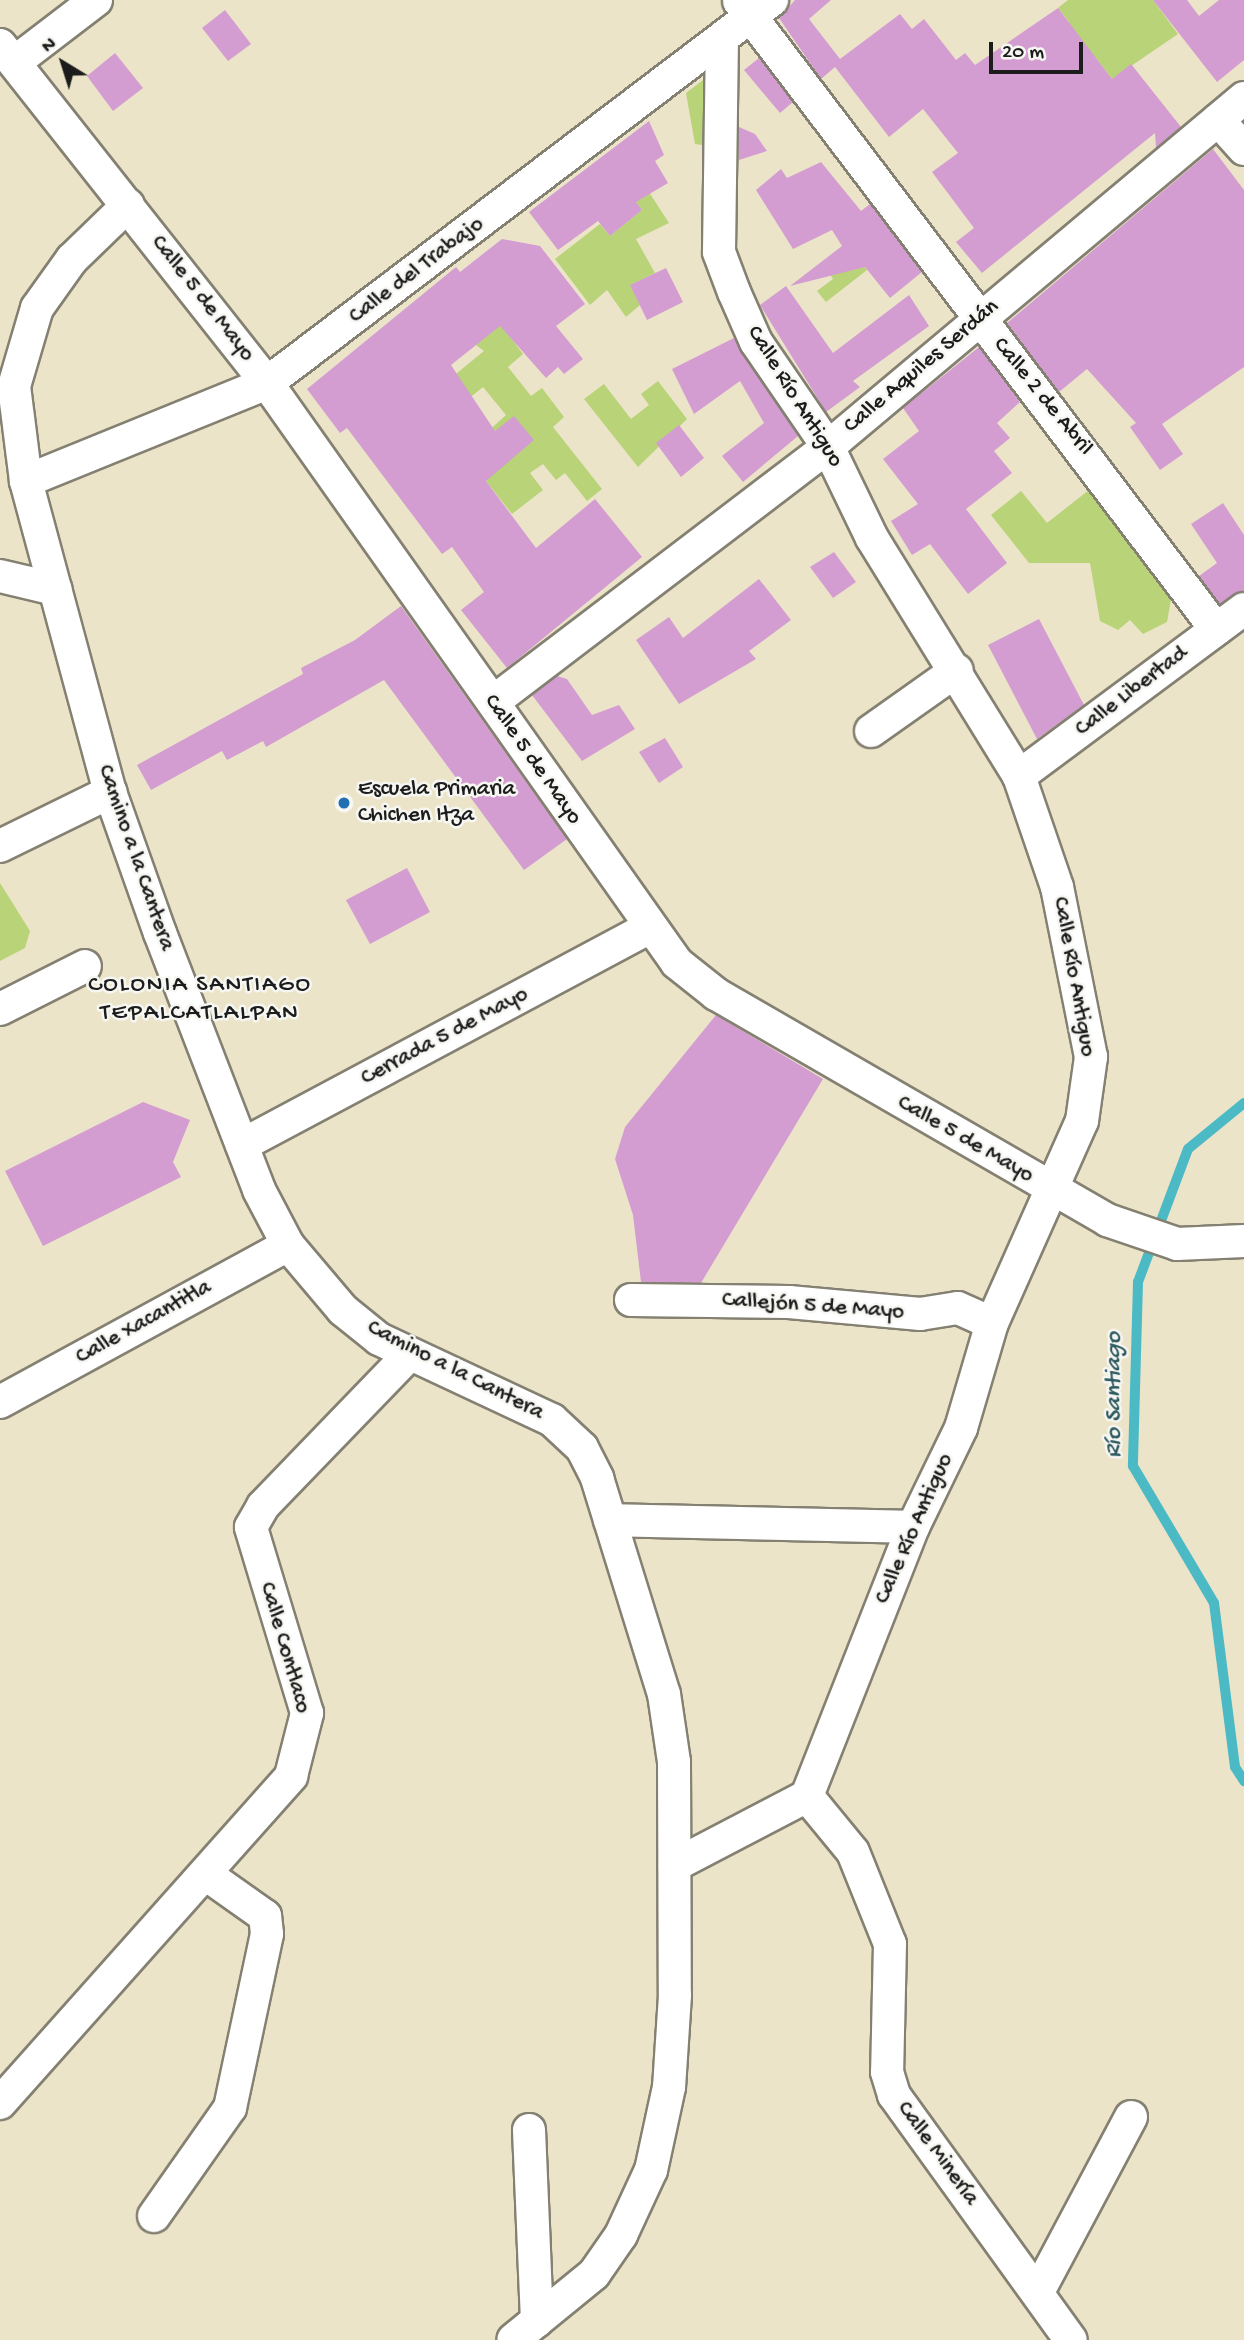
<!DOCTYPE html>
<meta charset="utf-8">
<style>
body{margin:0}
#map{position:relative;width:1244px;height:2340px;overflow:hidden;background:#ece4c8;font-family:"Gochi Hand",sans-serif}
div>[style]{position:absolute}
.green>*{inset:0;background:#b9d378}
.stream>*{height:10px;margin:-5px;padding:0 5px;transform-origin:5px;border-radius:5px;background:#4cbac5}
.building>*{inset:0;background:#d39dd1}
.roads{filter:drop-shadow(2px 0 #848072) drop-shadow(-2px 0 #848072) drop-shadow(0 2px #848072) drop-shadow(0 -2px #848072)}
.minor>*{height:32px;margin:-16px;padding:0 16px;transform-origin:16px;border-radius:16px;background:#fff}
.dots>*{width:19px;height:19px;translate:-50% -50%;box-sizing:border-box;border:4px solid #f6f6f2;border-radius:50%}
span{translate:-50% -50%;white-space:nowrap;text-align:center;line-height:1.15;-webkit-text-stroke:5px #f6f6f2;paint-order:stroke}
.street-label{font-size:23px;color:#1c1c1c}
.poi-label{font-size:23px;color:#1c1c1c}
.left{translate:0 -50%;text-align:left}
.neighbourhood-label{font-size:24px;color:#1c1c1c;letter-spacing:2px}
.water-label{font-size:24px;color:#2f5b60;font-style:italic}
.north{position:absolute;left:28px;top:28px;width:70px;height:70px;-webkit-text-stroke:5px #f6f6f2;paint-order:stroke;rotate:322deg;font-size:19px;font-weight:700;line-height:28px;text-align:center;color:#1c1c1c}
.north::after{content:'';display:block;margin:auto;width:24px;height:32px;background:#1c1c1c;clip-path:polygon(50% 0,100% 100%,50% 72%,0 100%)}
.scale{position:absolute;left:989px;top:42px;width:94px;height:32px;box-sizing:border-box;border:4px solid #1c1c1c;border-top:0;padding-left:9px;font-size:21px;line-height:24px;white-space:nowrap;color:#1c1c1c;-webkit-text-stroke:5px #f6f6f2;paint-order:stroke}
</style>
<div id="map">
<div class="green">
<div style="clip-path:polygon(1068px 0,1153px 0,1178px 34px,1112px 79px,1096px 58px,1055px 90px,1069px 22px,1058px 8px)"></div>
<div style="clip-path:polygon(707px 77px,709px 146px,695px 144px,686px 93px)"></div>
<div style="clip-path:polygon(636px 172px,669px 223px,636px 239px,655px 273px,631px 285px,640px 305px,626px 317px,607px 290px,590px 305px,555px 259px,600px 224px,610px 236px,642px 210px,615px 176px)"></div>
<div style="clip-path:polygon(850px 248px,867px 270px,826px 302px,817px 291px,833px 279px,825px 267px)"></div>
<div style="clip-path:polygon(490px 310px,523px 354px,508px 367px,531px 396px,542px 388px,564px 417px,553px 427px,602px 489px,587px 501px,565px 473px,556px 480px,543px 464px,530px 473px,543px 490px,512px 514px,464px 453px,506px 415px,483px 387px,441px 421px,424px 400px,484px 351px,476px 345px)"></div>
<div style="clip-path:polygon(658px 381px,687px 419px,638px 467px,584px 399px,604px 384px,631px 419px,649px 405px,641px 394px)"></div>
<div style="clip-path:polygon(1094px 486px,1172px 594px,1167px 622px,1143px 634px,1130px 620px,1118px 630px,1100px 621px,1090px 563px,1029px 563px,991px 515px,1021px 491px,1047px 523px)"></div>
<div style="clip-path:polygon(0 883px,30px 931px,25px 948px,0 961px)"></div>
</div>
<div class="stream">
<div style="left:1244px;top:1103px;width:72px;rotate:140.6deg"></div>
<div style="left:1188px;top:1149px;width:142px;rotate:110.6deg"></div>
<div style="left:1138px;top:1282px;width:184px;rotate:91.6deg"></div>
<div style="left:1133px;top:1466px;width:159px;rotate:59.4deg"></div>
<div style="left:1214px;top:1603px;width:165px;rotate:82.7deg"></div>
<div style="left:1235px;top:1767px;width:17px;rotate:57deg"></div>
</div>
<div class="building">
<div style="clip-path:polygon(795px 0,831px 0,809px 19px,840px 59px,900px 14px,912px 29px,924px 19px,956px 60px,965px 53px,975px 65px,1058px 8px,1112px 79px,1131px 64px,1181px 127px,1156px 148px,1155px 133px,982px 273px,956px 242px,974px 228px,932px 172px,958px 153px,923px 109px,889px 137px,835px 67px,821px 79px,779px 18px)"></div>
<div style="clip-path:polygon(1153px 0,1187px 0,1199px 16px,1219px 0,1244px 0,1244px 60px,1217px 82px)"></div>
<div style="clip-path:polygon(225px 10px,251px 44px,228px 61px,202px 28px)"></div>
<div style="clip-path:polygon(115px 53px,143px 88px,113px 111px,87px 76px)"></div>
<div style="clip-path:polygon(759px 58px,793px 102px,780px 113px,744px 70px)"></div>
<div style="clip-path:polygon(649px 121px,664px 155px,655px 161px,668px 183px,636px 202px,642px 210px,610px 236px,598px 221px,558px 250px,529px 212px)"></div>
<div style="clip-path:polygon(739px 127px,755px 134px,767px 151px,739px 160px)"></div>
<div style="clip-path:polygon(1213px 149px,1244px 190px,1244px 367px,1162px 424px,1183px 454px,1160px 470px,1130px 427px,1136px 423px,1087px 369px,1059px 392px,1007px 323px)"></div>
<div style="clip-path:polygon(821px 162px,861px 211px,870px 204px,922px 272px,890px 298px,865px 267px,790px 286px,842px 246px,832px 230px,793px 249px,756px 190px,781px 169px,787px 178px)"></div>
<div style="clip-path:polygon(502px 239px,540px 246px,585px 304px,556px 326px,583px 359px,564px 374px,558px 367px,546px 378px,500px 326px,451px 365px,495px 431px,514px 416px,534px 440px,486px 481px,536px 548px,595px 499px,642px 557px,507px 668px,461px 610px,484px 592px,452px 547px,442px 554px,347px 428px,340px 433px,307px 389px,456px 267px,460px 272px)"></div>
<div style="clip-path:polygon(666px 268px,683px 302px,647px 320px,630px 285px)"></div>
<div style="clip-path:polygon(786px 286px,833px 353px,909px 295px,929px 326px,853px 381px,860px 387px,826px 412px,760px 305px)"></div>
<div style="clip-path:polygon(734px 338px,798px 436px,743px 482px,722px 456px,764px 423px,740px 381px,694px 414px,672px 369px)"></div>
<div style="clip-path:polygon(979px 347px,1020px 402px,997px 423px,1010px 438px,994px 451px,1012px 473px,966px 509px,1007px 563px,968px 594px,930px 544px,912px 555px,891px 521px,918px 504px,883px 459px,919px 431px,903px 408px)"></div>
<div style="clip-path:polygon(679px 425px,704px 458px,681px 477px,656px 443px)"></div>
<div style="clip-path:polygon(1223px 503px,1244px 535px,1244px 591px,1220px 604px,1199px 576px,1217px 563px,1191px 524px)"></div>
<div style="clip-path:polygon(834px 552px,856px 582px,833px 598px,810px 567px)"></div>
<div style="clip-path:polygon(759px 579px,791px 620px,749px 651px,756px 659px,679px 704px,636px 640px,669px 617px,683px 638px)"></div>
<div style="clip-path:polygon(401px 606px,567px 839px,524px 870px,384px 680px,266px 747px,263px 741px,227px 760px,222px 751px,151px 790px,137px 765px,303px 674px,301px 668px,355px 640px)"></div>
<div style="clip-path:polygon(1039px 619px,1084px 705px,1037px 739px,988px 645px)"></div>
<div style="clip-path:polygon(557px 676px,567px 679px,592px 715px,619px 705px,635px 729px,582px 761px,532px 695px)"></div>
<div style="clip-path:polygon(665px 738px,683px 767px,659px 783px,639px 752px)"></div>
<div style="clip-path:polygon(407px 868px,430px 912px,370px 944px,346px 900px)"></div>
<div style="clip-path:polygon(716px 1015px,823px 1079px,701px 1283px,641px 1282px,633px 1215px,615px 1159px,625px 1127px)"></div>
<div style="clip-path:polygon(143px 1102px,190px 1120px,173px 1162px,181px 1177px,43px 1246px,5px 1171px)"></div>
</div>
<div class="roads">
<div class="minor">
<div style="left:739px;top:1px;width:789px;rotate:52.78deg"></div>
<div style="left:0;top:45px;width:431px;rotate:51.7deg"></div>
<div style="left:267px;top:383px;width:710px;rotate:54.74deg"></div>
<div style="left:677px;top:963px;width:50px;rotate:38.5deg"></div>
<div style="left:716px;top:994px;width:452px;rotate:30deg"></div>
<div style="left:1107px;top:1220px;width:74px;rotate:18.9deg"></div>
<div style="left:1177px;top:1244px;width:67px;rotate:-2.6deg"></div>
<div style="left:15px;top:62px;width:102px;rotate:-37.4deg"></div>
<div style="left:1218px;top:120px;width:39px;rotate:48deg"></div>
<div style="left:128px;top:205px;width:78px;rotate:136deg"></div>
<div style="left:72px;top:259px;width:60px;rotate:125.5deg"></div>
<div style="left:37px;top:308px;width:81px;rotate:106.4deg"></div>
<div style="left:14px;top:386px;width:96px;rotate:82.8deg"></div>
<div style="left:26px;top:481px;width:322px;rotate:74.9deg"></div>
<div style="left:110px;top:792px;width:150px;rotate:70.5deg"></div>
<div style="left:160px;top:933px;width:275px;rotate:68.9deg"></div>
<div style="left:259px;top:1190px;width:62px;rotate:62.2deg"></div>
<div style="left:288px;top:1245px;width:85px;rotate:49.8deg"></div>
<div style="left:343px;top:1310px;width:46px;rotate:38.9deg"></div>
<div style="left:379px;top:1339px;width:191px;rotate:25.1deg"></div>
<div style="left:552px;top:1420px;width:41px;rotate:43deg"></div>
<div style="left:582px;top:1448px;width:34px;rotate:63deg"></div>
<div style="left:597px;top:1478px;width:226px;rotate:72.8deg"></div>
<div style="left:664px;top:1694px;width:69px;rotate:81.6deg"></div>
<div style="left:674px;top:1762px;width:233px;rotate:89.8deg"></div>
<div style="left:675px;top:1995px;width:92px;rotate:93.7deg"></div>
<div style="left:669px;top:2087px;width:85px;rotate:102.2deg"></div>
<div style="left:651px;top:2170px;width:72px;rotate:114.8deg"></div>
<div style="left:621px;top:2235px;width:47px;rotate:124.7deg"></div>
<div style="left:594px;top:2274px;width:104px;rotate:140.8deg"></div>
<div style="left:26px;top:481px;width:260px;rotate:-22.1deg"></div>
<div style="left:267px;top:383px;width:634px;rotate:-37.18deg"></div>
<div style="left:0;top:576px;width:57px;rotate:13.3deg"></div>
<div style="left:493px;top:702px;width:421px;rotate:-37.3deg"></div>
<div style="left:828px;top:447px;width:543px;rotate:-39.99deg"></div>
<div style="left:871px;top:731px;width:105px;rotate:-35.3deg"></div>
<div style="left:1019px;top:776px;width:280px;rotate:-36.6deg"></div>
<div style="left:0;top:846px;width:123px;rotate:-26.1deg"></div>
<div style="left:0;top:1009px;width:95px;rotate:-26.8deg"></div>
<div style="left:242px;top:1145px;width:460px;rotate:-28.1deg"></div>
<div style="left:631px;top:1300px;width:158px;rotate:0.7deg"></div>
<div style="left:789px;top:1302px;width:132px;rotate:5.2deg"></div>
<div style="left:920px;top:1314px;width:38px;rotate:-9deg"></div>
<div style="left:958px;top:1308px;width:37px;rotate:24deg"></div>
<div style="left:0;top:1402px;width:328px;rotate:-28.6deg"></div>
<div style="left:610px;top:1520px;width:303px;rotate:1.3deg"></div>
<div style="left:807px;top:1796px;width:72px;rotate:50.6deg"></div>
<div style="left:853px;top:1852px;width:99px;rotate:68.1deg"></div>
<div style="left:890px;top:1944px;width:128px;rotate:91.3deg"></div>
<div style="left:887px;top:2072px;width:24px;rotate:73deg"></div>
<div style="left:894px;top:2095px;width:302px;rotate:54.2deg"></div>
<div style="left:675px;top:1865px;width:149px;rotate:-27.6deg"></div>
<div style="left:807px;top:1796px;width:289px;rotate:-68.5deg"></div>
<div style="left:913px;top:1527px;width:110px;rotate:-64.1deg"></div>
<div style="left:961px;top:1428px;width:109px;rotate:-73.6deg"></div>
<div style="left:992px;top:1323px;width:221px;rotate:-66deg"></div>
<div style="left:1082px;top:1121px;width:65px;rotate:-82deg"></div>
<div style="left:1091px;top:1057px;width:173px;rotate:-101.3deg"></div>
<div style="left:1057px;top:887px;width:117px;rotate:-108.9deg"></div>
<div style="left:1019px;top:776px;width:280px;rotate:-121.7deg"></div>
<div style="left:872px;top:538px;width:101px;rotate:-115.8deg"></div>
<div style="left:828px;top:447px;width:127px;rotate:-124.4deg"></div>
<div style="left:756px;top:342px;width:55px;rotate:-113.7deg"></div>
<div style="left:734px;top:292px;width:43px;rotate:-110.6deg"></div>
<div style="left:719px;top:252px;width:210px;rotate:-89.2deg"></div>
<div style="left:0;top:2103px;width:438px;rotate:-48.3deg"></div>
<div style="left:291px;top:1776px;width:65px;rotate:-75.7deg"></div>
<div style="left:307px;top:1713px;width:194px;rotate:-106.8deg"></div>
<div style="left:251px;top:1527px;width:24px;rotate:-60deg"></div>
<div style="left:263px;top:1506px;width:211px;rotate:-46deg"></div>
<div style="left:529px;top:2130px;width:191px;rotate:87.6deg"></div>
<div style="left:154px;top:2216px;width:132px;rotate:-54.9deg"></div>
<div style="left:230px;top:2108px;width:178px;rotate:-78deg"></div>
<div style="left:267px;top:1934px;width:18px;rotate:-96deg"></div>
<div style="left:265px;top:1916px;width:71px;rotate:-144.7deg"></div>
<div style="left:1039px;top:2290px;width:196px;rotate:-62deg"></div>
</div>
</div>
<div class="dots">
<div style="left:344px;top:803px;background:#1f6fb2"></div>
</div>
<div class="street-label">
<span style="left:417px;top:271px;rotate:-37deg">Calle del Trabajo</span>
<span style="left:202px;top:299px;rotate:52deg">Calle 5 de Mayo</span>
<span style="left:922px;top:367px;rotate:-40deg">Calle Aquiles Serdán</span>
<span style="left:794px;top:397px;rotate:58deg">Calle Río Antiguo</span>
<span style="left:1042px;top:397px;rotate:51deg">Calle 2 de Abril</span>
<span style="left:1132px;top:692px;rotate:-37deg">Calle Libertad</span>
<span style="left:532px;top:760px;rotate:55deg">Calle 5 de Mayo</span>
<span style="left:135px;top:858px;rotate:71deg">Camino a la Cantera</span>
<span style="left:1073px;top:977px;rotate:80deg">Calle Río Antiguo</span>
<span style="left:445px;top:1037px;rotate:-28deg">Cerrada 5 de Mayo</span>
<span style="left:965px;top:1140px;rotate:30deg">Calle 5 de Mayo</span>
<span style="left:813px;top:1307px;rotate:4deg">Callejón 5 de Mayo</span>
<span style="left:144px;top:1323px;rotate:-29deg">Calle Xacantitla</span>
<span style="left:455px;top:1371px;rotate:27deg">Camino a la Cantera</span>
<span style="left:915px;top:1529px;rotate:-66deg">Calle Río Antiguo</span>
<span style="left:284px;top:1648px;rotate:74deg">Calle Contlaco</span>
<span style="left:937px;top:2154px;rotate:54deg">Calle Minería</span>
</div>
<div class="poi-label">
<span class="left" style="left:358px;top:803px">Escuela Primaria<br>Chichen Itza</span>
</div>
<div class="neighbourhood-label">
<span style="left:200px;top:1000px">COLONIA SANTIAGO<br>TEPALCATLALPAN</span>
</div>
<div class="water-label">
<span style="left:1115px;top:1395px;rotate:-90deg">Río Santiago</span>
</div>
<div class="north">N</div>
<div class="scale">20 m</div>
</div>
